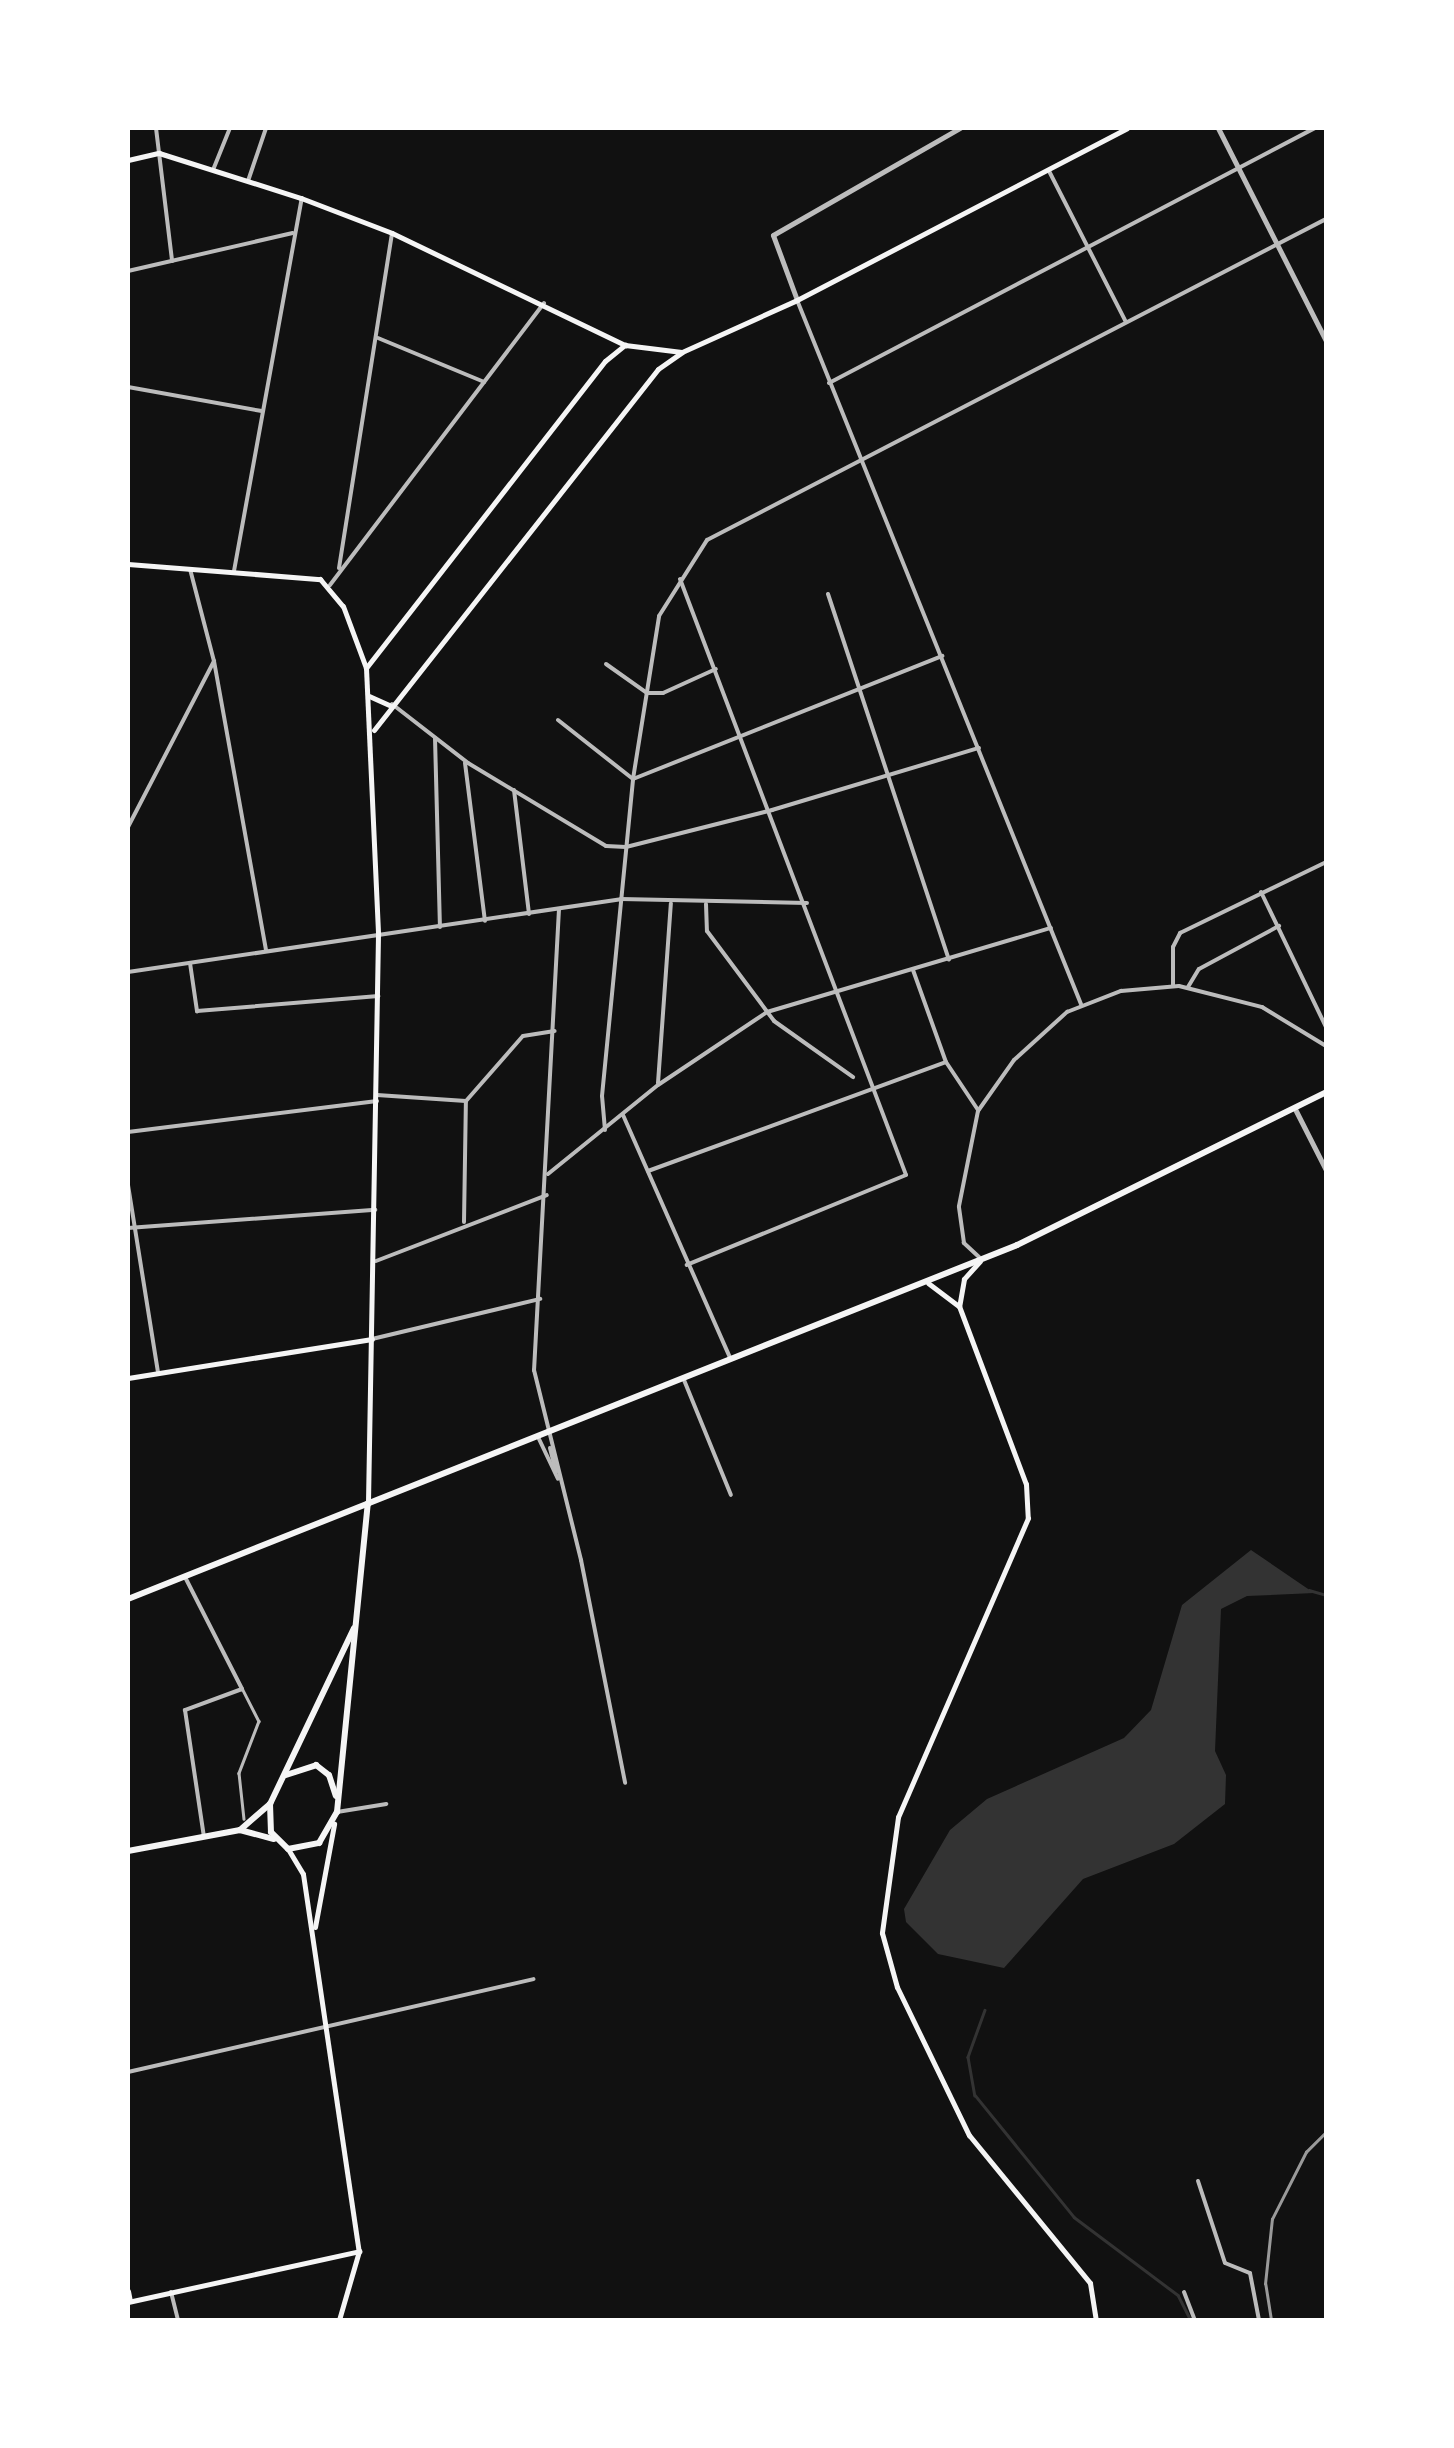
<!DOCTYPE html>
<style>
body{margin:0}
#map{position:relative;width:1454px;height:2448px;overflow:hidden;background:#111;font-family:Raleway,sans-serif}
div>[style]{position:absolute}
.water>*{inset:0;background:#333}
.stream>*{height:2.5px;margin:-1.25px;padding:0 1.25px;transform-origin:1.25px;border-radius:1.25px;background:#333}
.service>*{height:2.5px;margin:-1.25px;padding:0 1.25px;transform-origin:1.25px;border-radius:1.25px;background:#bcbcbc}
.minor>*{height:4px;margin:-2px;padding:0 2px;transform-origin:2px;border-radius:2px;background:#bcbcbc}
.tertiary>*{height:5px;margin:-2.5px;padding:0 2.5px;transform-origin:2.5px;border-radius:2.5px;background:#bcbcbc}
.secondary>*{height:5px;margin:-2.5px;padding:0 2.5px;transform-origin:2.5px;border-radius:2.5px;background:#f5f5f5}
.primary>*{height:6px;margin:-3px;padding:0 3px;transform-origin:3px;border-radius:3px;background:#f5f5f5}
.rail>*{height:2.5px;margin:-1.25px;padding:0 1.25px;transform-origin:1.25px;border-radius:1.25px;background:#9a9a9a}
span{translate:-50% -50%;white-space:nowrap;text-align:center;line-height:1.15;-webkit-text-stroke:10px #fff;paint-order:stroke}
.frame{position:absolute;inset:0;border:130px solid #fff;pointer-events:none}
</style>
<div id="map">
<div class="water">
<div style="clip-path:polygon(1251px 1550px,1314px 1593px,1247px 1596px,1221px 1609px,1215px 1751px,1226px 1775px,1225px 1804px,1174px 1844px,1083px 1879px,1004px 1968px,938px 1954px,906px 1922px,904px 1909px,950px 1830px,987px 1799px,1124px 1738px,1151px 1710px,1182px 1605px)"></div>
</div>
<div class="stream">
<div style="left:1309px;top:1590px;width:18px;rotate:16deg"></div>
<div style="left:985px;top:2010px;width:50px;rotate:109.9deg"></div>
<div style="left:968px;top:2057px;width:39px;rotate:80deg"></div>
<div style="left:975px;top:2095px;width:157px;rotate:50.9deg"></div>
<div style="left:1074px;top:2217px;width:130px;rotate:36.9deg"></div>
<div style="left:1178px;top:2295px;width:28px;rotate:63deg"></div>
</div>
<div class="service">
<div style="left:243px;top:1690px;width:35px;rotate:63deg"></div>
<div style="left:259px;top:1721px;width:56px;rotate:111deg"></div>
<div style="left:239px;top:1773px;width:46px;rotate:83.8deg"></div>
</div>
<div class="minor">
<div style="left:156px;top:128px;width:134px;rotate:83.1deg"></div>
<div style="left:213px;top:170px;width:45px;rotate:-68deg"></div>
<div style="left:1049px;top:171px;width:169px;rotate:63deg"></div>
<div style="left:248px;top:181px;width:56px;rotate:-71.2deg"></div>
<div style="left:128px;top:271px;width:169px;rotate:-13deg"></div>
<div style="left:797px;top:300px;width:759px;rotate:68.03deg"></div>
<div style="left:378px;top:338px;width:115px;rotate:22.5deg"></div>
<div style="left:829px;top:383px;width:549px;rotate:-27.69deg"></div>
<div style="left:128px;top:387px;width:136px;rotate:10.2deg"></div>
<div style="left:339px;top:568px;width:339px;rotate:-81deg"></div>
<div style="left:190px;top:569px;width:95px;rotate:75.4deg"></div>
<div style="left:214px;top:661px;width:294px;rotate:79.8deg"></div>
<div style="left:234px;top:571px;width:379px;rotate:-79.7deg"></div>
<div style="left:680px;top:579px;width:637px;rotate:69.23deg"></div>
<div style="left:906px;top:1175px;width:237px;rotate:157.7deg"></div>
<div style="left:330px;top:585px;width:354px;rotate:-52.8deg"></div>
<div style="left:828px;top:594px;width:385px;rotate:71.7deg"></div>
<div style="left:606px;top:664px;width:50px;rotate:35.3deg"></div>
<div style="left:647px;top:693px;width:16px"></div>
<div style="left:663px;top:693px;width:58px;rotate:-24.4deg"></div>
<div style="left:392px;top:704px;width:96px;rotate:37.8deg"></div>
<div style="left:468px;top:763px;width:161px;rotate:31deg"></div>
<div style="left:606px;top:846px;width:20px;rotate:3deg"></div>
<div style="left:626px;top:847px;width:151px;rotate:-14.2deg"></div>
<div style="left:772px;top:810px;width:216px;rotate:-16.7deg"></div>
<div style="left:558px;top:720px;width:95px;rotate:38.2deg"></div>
<div style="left:633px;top:779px;width:333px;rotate:-21.7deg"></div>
<div style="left:435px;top:738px;width:189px;rotate:88.5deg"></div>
<div style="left:465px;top:763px;width:159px;rotate:82.8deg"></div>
<div style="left:514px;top:790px;width:125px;rotate:83.1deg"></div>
<div style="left:128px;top:827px;width:187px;rotate:-62.6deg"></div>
<div style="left:1261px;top:892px;width:150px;rotate:64.3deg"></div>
<div style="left:706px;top:904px;width:27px;rotate:88deg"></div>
<div style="left:707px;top:931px;width:112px;rotate:53.3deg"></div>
<div style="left:774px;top:1021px;width:97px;rotate:35.3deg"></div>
<div style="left:559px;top:909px;width:462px;rotate:93.1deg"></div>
<div style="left:534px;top:1370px;width:196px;rotate:76.1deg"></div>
<div style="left:581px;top:1560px;width:227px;rotate:78.8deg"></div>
<div style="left:190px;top:963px;width:49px;rotate:81.7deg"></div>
<div style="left:197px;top:1011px;width:182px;rotate:-4.7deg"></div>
<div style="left:913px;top:970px;width:98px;rotate:70.3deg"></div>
<div style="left:946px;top:1062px;width:58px;rotate:56.3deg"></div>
<div style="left:128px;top:972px;width:498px;rotate:-8.4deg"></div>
<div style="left:621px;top:899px;width:186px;rotate:1.2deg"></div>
<div style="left:1173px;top:985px;width:38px;rotate:-90deg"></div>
<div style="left:1173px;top:947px;width:16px;rotate:-63deg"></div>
<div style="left:1180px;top:933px;width:162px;rotate:-25.9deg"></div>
<div style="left:1188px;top:987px;width:21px;rotate:-59deg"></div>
<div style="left:1199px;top:969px;width:91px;rotate:-28.3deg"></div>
<div style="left:658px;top:1083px;width:180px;rotate:-85.9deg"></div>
<div style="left:377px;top:1095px;width:89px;rotate:3.9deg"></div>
<div style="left:623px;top:1115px;width:266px;rotate:66.2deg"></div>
<div style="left:605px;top:1130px;width:34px;rotate:-95deg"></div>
<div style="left:602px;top:1096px;width:319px;rotate:-84.4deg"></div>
<div style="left:633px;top:779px;width:165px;rotate:-80.9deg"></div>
<div style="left:659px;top:616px;width:90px;rotate:-57.7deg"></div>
<div style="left:707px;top:540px;width:697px;rotate:-27.41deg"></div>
<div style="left:128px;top:1132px;width:251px;rotate:-7.1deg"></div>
<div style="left:648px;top:1171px;width:317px;rotate:-20.1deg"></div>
<div style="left:548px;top:1174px;width:141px;rotate:-39deg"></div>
<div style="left:658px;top:1085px;width:131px;rotate:-33.8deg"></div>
<div style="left:767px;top:1012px;width:296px;rotate:-16.5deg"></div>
<div style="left:128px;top:1185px;width:189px;rotate:80.9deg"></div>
<div style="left:464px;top:1222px;width:121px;rotate:-89.1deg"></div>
<div style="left:466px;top:1101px;width:86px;rotate:-48.8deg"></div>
<div style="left:523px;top:1036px;width:32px;rotate:-9deg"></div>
<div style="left:128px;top:1228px;width:248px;rotate:-4.2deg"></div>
<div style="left:979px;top:1257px;width:21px;rotate:-137deg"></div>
<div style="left:964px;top:1243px;width:37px;rotate:-98deg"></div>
<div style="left:959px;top:1206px;width:97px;rotate:-78.7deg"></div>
<div style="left:978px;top:1111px;width:62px;rotate:-54.8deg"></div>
<div style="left:1014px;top:1060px;width:72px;rotate:-42.2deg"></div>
<div style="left:1067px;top:1012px;width:58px;rotate:-21.3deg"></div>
<div style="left:1121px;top:991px;width:58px;rotate:-4.9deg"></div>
<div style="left:1179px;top:986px;width:86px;rotate:14.2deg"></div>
<div style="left:1262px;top:1007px;width:75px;rotate:31.4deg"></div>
<div style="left:376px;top:1261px;width:183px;rotate:-21.1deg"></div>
<div style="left:372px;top:1339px;width:173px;rotate:-13.4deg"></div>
<div style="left:684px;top:1380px;width:124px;rotate:67.8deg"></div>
<div style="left:539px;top:1439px;width:44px;rotate:64.6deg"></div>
<div style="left:550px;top:1448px;width:25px;rotate:76deg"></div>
<div style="left:185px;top:1577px;width:126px;rotate:63deg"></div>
<div style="left:242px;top:1689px;width:61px;rotate:159.8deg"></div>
<div style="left:185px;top:1710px;width:128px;rotate:81.5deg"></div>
<div style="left:337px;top:1812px;width:50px;rotate:-9.3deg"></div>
<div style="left:128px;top:2072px;width:416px;rotate:-12.9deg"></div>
<div style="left:1198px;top:2181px;width:86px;rotate:71.8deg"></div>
<div style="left:1225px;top:2263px;width:27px;rotate:22deg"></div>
<div style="left:1250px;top:2273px;width:48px;rotate:79.2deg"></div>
<div style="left:171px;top:2292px;width:29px;rotate:76deg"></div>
<div style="left:1184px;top:2292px;width:30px;rotate:69deg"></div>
</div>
<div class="tertiary">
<div style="left:1218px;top:128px;width:239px;rotate:63.1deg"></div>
<div style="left:797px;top:300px;width:69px;rotate:-110.3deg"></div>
<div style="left:773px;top:235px;width:215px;rotate:-29.8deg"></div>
<div style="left:1295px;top:1109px;width:68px;rotate:63.1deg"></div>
</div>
<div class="secondary">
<div style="left:128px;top:160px;width:32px;rotate:-13deg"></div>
<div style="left:159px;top:153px;width:149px;rotate:17.6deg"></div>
<div style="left:301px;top:198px;width:97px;rotate:21deg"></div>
<div style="left:392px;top:233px;width:259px;rotate:25.7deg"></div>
<div style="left:625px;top:345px;width:57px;rotate:7deg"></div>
<div style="left:682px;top:352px;width:126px;rotate:-24.3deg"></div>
<div style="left:797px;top:300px;width:372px;rotate:-27.5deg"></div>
<div style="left:128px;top:564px;width:193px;rotate:4.5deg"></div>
<div style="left:320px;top:579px;width:35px;rotate:50deg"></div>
<div style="left:343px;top:606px;width:66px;rotate:69.6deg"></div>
<div style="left:366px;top:668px;width:267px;rotate:87.4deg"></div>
<div style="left:378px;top:935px;width:569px;rotate:91.01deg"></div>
<div style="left:366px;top:668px;width:389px;rotate:-52.1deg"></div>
<div style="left:605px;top:361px;width:26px;rotate:-39deg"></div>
<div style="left:369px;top:696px;width:22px;rotate:24deg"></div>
<div style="left:374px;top:730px;width:459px;rotate:-51.8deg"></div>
<div style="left:658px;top:369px;width:29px;rotate:-35deg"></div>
<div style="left:980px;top:1261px;width:24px;rotate:132deg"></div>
<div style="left:964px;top:1279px;width:27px;rotate:100deg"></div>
<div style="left:959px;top:1306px;width:190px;rotate:69.4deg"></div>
<div style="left:1026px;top:1484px;width:34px;rotate:87deg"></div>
<div style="left:1028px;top:1518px;width:326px;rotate:113.5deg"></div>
<div style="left:898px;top:1817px;width:117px;rotate:97.9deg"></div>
<div style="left:882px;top:1933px;width:56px;rotate:74.5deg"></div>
<div style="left:897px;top:1987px;width:165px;rotate:64.1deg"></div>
<div style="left:969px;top:2135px;width:191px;rotate:50.7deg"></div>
<div style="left:1090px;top:2283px;width:37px;rotate:81deg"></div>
<div style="left:928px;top:1283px;width:39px;rotate:37deg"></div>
<div style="left:128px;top:1378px;width:247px;rotate:-9.1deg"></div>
<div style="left:288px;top:1849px;width:29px;rotate:59deg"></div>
<div style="left:303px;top:1874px;width:381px;rotate:81.6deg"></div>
<div style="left:359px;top:2251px;width:72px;rotate:106.2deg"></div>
<div style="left:315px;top:1927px;width:105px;rotate:-79.5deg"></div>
<div style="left:128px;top:2291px;width:10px;rotate:79deg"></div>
<div style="left:128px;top:2302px;width:237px;rotate:-12.4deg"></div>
</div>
<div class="primary">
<div style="left:128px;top:1599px;width:957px;rotate:-21.71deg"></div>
<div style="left:1017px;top:1245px;width:345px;rotate:-26.3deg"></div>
<div style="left:354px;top:1628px;width:195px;rotate:115.5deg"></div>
<div style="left:270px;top:1804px;width:28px;rotate:88deg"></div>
<div style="left:271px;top:1832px;width:24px;rotate:45deg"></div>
<div style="left:288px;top:1849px;width:32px;rotate:-11deg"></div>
<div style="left:319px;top:1843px;width:36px;rotate:-60deg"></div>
<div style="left:337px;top:1812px;width:310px;rotate:-84.3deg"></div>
<div style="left:286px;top:1775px;width:32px;rotate:-18deg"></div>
<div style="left:316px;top:1765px;width:16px;rotate:38deg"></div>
<div style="left:329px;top:1775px;width:22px;rotate:72deg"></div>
<div style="left:240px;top:1830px;width:35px;rotate:15deg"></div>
<div style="left:128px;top:1851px;width:114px;rotate:-10.6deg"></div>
<div style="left:240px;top:1830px;width:40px;rotate:-41deg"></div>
</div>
<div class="rail">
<div style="left:1271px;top:2320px;width:36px;rotate:-99deg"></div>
<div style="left:1265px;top:2284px;width:65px;rotate:-83.9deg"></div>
<div style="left:1272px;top:2219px;width:75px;rotate:-63.1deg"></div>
<div style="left:1306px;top:2152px;width:28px;rotate:-45deg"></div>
</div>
<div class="frame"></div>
</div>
